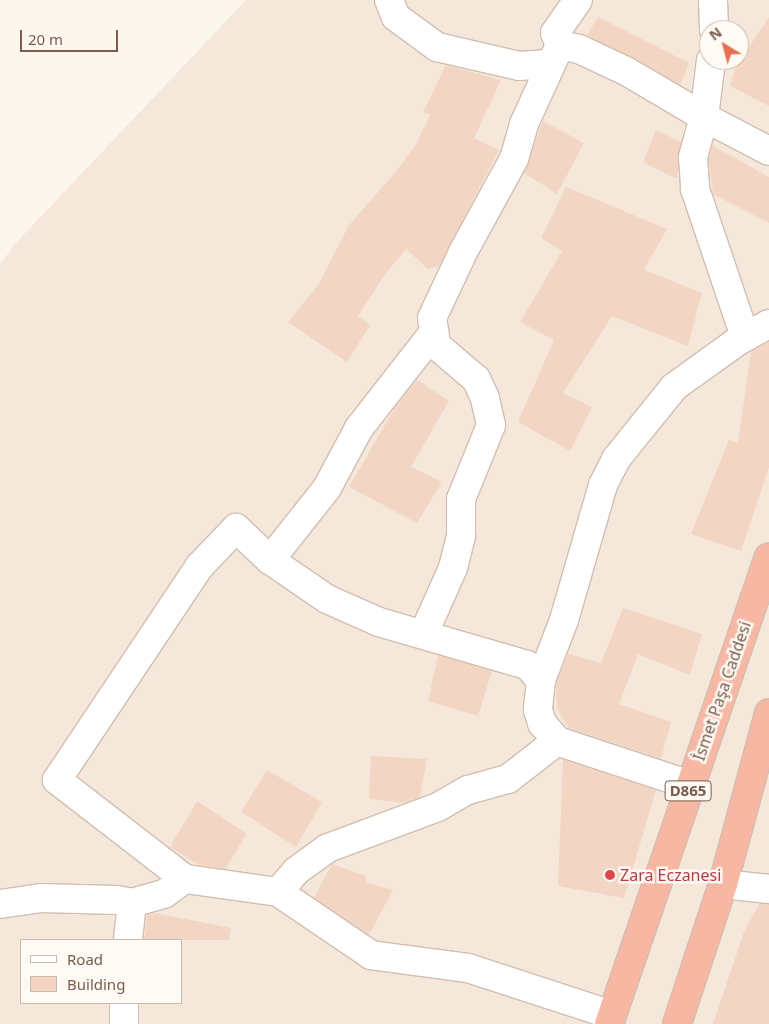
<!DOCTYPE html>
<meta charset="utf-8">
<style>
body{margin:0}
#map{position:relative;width:769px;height:1024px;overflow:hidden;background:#fdf6ec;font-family:"Noto Sans",sans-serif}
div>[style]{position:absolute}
.residential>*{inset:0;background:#f5e8da}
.building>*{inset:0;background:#f3d5c3}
.roads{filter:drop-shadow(1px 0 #d1beb0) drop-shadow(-1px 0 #d1beb0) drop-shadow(0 1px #d1beb0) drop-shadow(0 -1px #d1beb0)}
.street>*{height:28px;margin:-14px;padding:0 14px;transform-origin:14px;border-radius:14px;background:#fff}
.highway>*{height:28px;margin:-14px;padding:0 14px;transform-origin:14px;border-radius:14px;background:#f7b7a3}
.dots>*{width:14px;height:14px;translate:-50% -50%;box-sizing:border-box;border:2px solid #fffaf3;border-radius:50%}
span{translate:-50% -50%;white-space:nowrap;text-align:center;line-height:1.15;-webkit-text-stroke:5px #fffaf3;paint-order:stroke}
.shield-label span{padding:1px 4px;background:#fffaf3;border:1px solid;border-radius:4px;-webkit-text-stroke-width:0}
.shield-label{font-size:15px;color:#7a5c4d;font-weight:700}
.street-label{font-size:16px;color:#7a5c4d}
.health-label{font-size:16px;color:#be3a42}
.left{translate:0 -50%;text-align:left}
.legend{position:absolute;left:20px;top:939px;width:162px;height:65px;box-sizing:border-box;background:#fffaf3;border:1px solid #cabbb1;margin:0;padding:6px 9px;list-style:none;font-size:15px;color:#7a5c4d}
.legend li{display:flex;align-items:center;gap:10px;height:25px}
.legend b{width:25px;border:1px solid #cabbb1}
.north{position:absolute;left:699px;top:20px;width:50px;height:50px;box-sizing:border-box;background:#fffaf3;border:1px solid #cabbb1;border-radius:50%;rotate:323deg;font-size:14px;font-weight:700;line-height:20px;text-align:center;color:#7a5c4d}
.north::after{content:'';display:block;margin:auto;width:18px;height:22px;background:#e76f51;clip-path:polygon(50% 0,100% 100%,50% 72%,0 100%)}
.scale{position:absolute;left:20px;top:30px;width:98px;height:22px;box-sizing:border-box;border:2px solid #7a5c4d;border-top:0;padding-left:6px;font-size:15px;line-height:18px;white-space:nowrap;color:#7a5c4d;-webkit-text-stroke:4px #fffaf3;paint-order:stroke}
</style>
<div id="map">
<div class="residential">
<div style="clip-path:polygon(evenodd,246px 0,769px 0,769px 1024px,0 1024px,0 265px,13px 246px,246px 0,709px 30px,739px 30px,739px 60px,709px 60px,709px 30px,246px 0,21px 940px,181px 940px,181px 1003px,21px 1003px,21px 940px)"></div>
</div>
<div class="building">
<div style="clip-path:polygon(598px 17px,689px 63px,680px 85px,587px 35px)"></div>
<div style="clip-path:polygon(769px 17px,769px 106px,730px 86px,735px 68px)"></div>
<div style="clip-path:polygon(446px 65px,501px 80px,474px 138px,499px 150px,439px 266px,428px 269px,406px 249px,384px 276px,358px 316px,370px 325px,347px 362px,288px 322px,319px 284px,349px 225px,394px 174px,416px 144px,430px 115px,423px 112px)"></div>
<div style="clip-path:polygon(543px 121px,584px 143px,557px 194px,524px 173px)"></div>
<div style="clip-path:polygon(656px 130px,681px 142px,677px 179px,643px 162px)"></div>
<div style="clip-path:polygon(712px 145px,769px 177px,769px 223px,713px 194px,709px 159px)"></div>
<div style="clip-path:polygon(566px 187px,667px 229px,644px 270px,702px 293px,688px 346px,612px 316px,563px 393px,592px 407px,570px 451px,518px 422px,554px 340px,520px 322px,562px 251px,541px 238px)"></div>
<div style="clip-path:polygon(769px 342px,769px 467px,741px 551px,691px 534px,729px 440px,738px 443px,751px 352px)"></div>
<div style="clip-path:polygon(417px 380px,449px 401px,411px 467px,442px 482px,417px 523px,349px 487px,396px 406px)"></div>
<div style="clip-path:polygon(623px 608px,702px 634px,690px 675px,638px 654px,619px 704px,671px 722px,661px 759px,568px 728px,557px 708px,556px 684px,568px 654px,601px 663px)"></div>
<div style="clip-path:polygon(438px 655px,492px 671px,478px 716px,428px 701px)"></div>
<div style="clip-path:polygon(371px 756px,427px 759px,420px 797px,404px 803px,369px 799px)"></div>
<div style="clip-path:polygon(563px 759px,656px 790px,624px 898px,558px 886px)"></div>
<div style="clip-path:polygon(267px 770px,322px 802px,296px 847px,241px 812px)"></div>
<div style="clip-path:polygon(197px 801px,247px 834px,225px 869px,199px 865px,170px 847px)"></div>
<div style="clip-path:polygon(332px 864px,365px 876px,367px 883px,393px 890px,369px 935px,314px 898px)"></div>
<div style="clip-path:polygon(759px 904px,769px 904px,769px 1024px,713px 1024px,744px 932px)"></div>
<div style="clip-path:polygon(155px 913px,231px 928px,229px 940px,144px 940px,147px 915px)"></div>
</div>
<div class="roads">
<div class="street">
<div style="left:389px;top:0;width:18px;rotate:68deg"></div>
<div style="left:396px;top:17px;width:51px;rotate:36.2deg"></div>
<div style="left:437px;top:47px;width:84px;rotate:13deg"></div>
<div style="left:519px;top:66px;width:32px;rotate:-4deg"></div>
<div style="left:713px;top:0;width:30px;rotate:88deg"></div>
<div style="left:560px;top:45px;width:13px;rotate:-113deg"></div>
<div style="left:555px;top:33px;width:40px;rotate:-55.1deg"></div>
<div style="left:711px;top:60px;width:57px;rotate:97deg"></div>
<div style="left:704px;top:117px;width:73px;rotate:27.6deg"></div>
<div style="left:270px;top:560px;width:92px;rotate:-51.6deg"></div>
<div style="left:327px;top:488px;width:68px;rotate:-61.9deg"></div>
<div style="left:359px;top:428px;width:122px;rotate:-52deg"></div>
<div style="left:424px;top:633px;width:71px;rotate:-66deg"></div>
<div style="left:453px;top:568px;width:34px;rotate:-76deg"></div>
<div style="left:461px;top:535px;width:36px;rotate:-90deg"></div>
<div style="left:461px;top:499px;width:80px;rotate:-67.9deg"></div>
<div style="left:491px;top:425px;width:28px;rotate:-103deg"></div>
<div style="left:485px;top:398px;width:21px;rotate:-115deg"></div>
<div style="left:476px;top:379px;width:52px;rotate:-139.6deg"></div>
<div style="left:436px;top:345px;width:27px;rotate:-98deg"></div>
<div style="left:432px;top:318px;width:73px;rotate:-64.8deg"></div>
<div style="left:463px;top:252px;width:106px;rotate:-61.3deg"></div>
<div style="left:514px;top:159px;width:36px;rotate:-74deg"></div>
<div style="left:524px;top:124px;width:87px;rotate:-65.5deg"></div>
<div style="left:560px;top:45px;width:19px;rotate:12deg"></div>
<div style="left:579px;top:49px;width:52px;rotate:25.1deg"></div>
<div style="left:626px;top:71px;width:91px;rotate:30.5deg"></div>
<div style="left:704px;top:117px;width:41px;rotate:105.4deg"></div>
<div style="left:693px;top:157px;width:32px;rotate:86deg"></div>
<div style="left:695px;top:189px;width:156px;rotate:71.3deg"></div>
<div style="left:541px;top:680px;width:64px;rotate:-69deg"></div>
<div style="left:564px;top:620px;width:141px;rotate:-73.9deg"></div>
<div style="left:603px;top:485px;width:29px;rotate:-63deg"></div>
<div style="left:616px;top:459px;width:92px;rotate:-51.1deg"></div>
<div style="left:674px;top:387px;width:79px;rotate:-35.7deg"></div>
<div style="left:738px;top:341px;width:35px;rotate:-29deg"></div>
<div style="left:723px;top:884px;width:46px;rotate:6.2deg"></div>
<div style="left:278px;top:892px;width:28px;rotate:-49deg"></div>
<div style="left:296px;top:871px;width:39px;rotate:-36deg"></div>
<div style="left:328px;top:848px;width:117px;rotate:-20.4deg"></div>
<div style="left:438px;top:807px;width:34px;rotate:-30deg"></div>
<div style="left:468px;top:790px;width:41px;rotate:-15.4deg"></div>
<div style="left:508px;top:779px;width:62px;rotate:-37.8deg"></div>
<div style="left:0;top:904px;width:41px;rotate:-8.3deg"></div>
<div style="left:41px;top:898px;width:76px;rotate:1.5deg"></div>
<div style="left:117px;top:900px;width:15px;rotate:11deg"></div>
<div style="left:132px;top:903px;width:33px;rotate:-16deg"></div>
<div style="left:164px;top:894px;width:26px;rotate:-36deg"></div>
<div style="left:128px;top:940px;width:37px;rotate:-84deg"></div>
<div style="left:124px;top:1003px;width:21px;rotate:90deg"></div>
<div style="left:612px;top:1015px;width:151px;rotate:-161.9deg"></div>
<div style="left:468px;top:968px;width:98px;rotate:-172.4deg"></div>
<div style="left:371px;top:955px;width:112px;rotate:-145.9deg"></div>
<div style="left:278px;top:892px;width:94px;rotate:-172deg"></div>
<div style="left:185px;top:879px;width:162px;rotate:-142.3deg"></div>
<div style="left:57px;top:780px;width:256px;rotate:-56.3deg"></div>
<div style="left:199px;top:567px;width:54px;rotate:-46.5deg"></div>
<div style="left:236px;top:528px;width:47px;rotate:43.3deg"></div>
<div style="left:270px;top:560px;width:69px;rotate:34.4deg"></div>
<div style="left:327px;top:599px;width:57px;rotate:23.9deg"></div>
<div style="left:379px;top:622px;width:154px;rotate:16.2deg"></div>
<div style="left:527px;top:665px;width:21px;rotate:47deg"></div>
<div style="left:541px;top:680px;width:30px;rotate:96deg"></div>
<div style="left:538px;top:710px;width:14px;rotate:73deg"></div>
<div style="left:542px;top:723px;width:23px;rotate:50deg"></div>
<div style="left:557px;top:741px;width:140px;rotate:18.3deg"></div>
</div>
<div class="highway">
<div style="left:609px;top:1024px;width:493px;rotate:-71.1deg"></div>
<div style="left:677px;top:1024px;width:147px;rotate:-71.8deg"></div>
<div style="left:723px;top:884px;width:177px;rotate:-74.9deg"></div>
</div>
</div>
<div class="dots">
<div style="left:610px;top:875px;background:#e0444e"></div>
</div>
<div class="shield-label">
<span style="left:688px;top:791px">D865</span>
</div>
<div class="street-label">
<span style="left:722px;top:691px;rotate:-71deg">İsmet Paşa Caddesi</span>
</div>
<div class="health-label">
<span class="left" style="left:620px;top:875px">Zara Eczanesi</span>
</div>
<ul class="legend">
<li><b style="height:6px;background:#fff"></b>Road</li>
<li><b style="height:14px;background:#f3d5c3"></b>Building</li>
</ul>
<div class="north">N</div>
<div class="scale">20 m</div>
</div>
